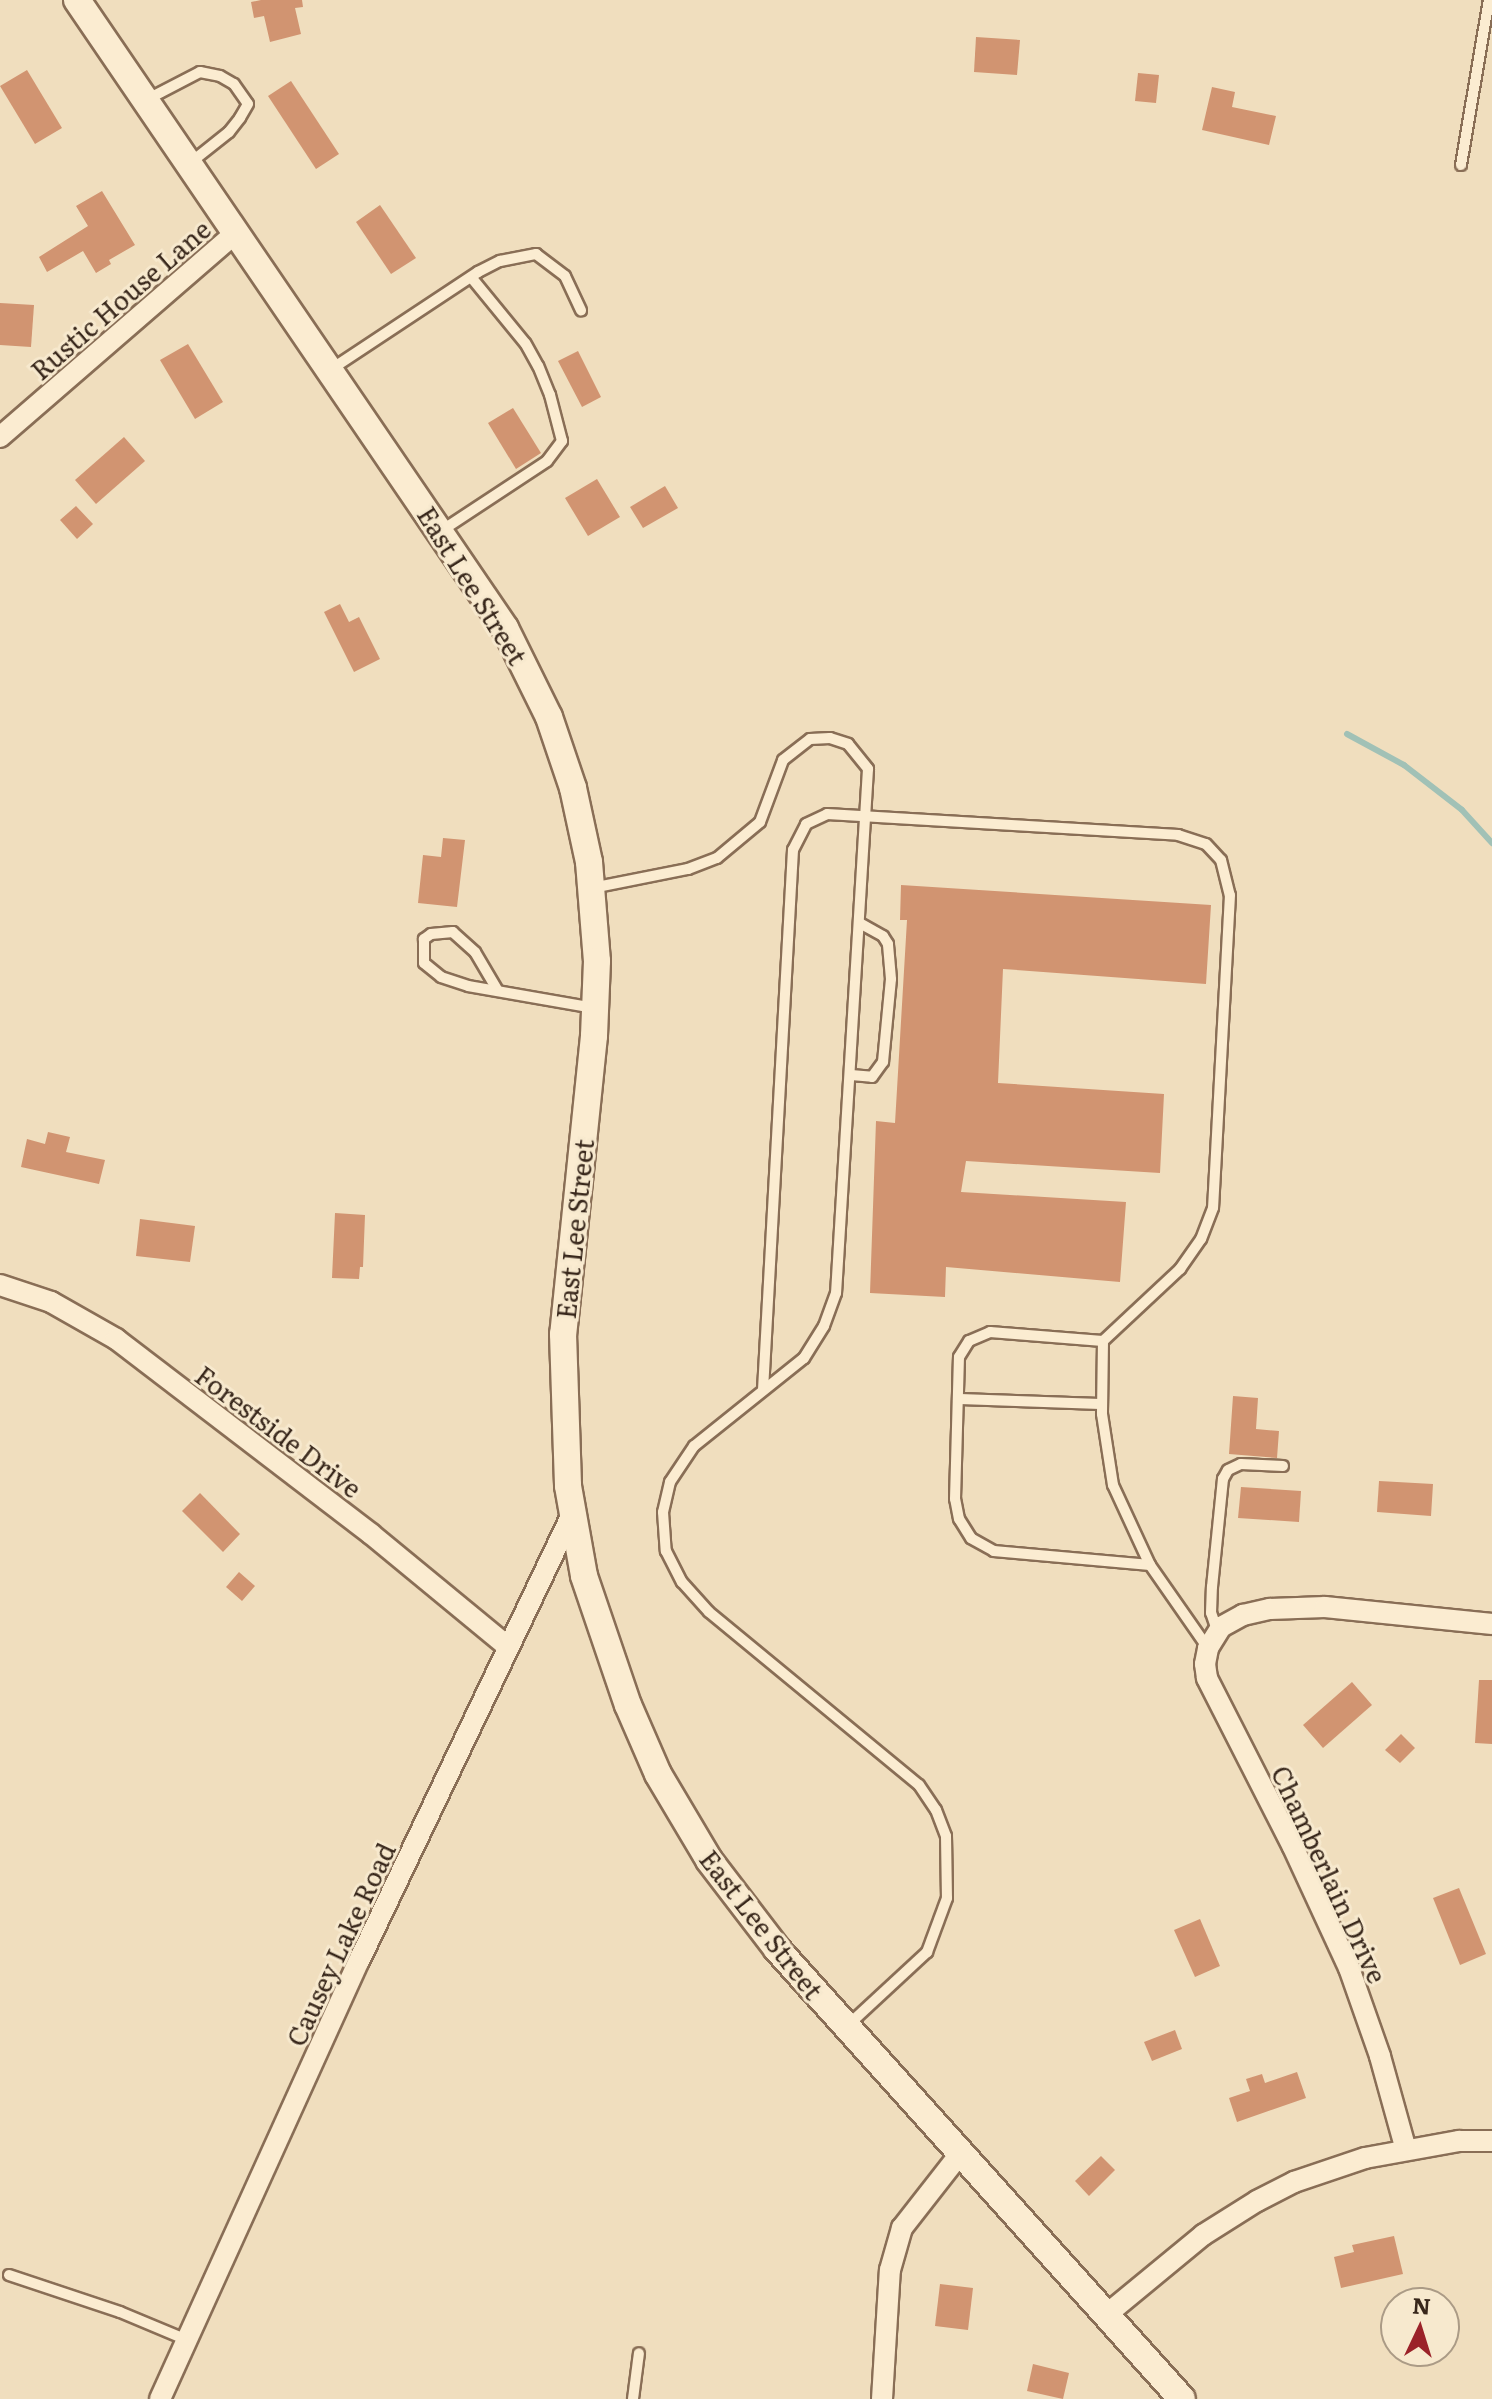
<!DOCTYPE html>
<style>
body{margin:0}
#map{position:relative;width:1492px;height:2399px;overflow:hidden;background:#f0debe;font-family:Literata,serif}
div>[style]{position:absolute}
.stream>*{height:6px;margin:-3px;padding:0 3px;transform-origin:3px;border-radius:3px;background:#a1c1b6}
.building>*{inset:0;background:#d19471}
.roads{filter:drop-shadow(2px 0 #896e56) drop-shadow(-2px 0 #896e56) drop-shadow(0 2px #896e56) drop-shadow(0 -2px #896e56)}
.service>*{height:10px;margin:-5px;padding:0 5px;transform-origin:5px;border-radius:5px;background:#fbecd1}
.minor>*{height:20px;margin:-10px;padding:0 10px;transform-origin:10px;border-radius:10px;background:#fbecd1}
.tertiary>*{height:26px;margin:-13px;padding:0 13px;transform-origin:13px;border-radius:13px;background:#fbecd1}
span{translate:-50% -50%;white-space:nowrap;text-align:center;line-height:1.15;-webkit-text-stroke:6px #f7e9ce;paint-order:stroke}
.street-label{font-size:26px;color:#38271b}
.north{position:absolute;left:1380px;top:2287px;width:80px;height:80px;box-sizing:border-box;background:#f7e9ce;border:2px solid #ab9b86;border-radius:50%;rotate:4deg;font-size:22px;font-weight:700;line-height:32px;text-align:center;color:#38271b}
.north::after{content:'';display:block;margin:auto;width:28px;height:36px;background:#9b2229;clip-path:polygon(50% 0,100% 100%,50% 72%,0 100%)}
</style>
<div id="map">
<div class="stream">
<div style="left:1347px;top:734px;width:65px;rotate:28.5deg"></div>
<div style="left:1404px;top:765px;width:73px;rotate:37.8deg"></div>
<div style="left:1462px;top:810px;width:45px;rotate:47.7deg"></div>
</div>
<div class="building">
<div style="clip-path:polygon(261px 0,302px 0,303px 7px,295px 8px,301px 34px,270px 42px,264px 16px,254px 18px,251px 2px)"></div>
<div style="clip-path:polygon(976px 37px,1020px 40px,1017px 75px,974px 72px)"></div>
<div style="clip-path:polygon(27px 70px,62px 128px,35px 144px,0 86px)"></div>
<div style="clip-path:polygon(1138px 73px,1159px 75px,1156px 103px,1135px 101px)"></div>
<div style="clip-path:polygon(291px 81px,339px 154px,316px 169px,268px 96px)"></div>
<div style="clip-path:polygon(1212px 87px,1235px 92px,1232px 107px,1276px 116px,1269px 145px,1202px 130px)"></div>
<div style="clip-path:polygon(102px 191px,135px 245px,109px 260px,111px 264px,96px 273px,83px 251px,47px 272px,39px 257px,88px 226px,76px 206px)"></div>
<div style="clip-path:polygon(380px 205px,416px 258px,391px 274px,356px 222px)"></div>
<div style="clip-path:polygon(0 303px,34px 305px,31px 347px,0 345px)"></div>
<div style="clip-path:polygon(188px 344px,223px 402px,195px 419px,160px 360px)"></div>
<div style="clip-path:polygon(578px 351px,601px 397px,582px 407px,558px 361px)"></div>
<div style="clip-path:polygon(513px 408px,541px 453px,516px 469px,488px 423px)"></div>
<div style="clip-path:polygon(124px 437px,145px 461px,96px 504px,75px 480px)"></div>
<div style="clip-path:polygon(597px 479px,620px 517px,588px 536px,565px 498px)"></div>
<div style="clip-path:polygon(665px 486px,678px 508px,643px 528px,630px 507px)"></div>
<div style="clip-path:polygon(76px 506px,93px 524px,77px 539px,60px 520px)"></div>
<div style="clip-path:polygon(340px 604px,349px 622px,359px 617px,380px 659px,354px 672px,324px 612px)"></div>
<div style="clip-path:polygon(443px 838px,465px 840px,457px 907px,418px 903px,423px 855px,441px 857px)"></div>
<div style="clip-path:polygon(901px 885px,1211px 905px,1206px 984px,1003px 969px,998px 1083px,1164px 1094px,1160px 1173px,966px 1161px,961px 1192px,1126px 1202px,1120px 1282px,946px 1267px,945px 1297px,870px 1293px,876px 1121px,895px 1123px,907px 920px,900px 920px)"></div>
<div style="clip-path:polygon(48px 1132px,70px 1137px,66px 1152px,105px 1160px,99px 1184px,21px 1167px,27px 1139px,45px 1144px)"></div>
<div style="clip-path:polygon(335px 1213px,365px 1215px,363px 1267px,360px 1267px,359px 1279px,332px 1278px)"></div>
<div style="clip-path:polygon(140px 1219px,195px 1226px,190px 1262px,136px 1256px)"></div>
<div style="clip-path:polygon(1233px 1396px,1258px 1398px,1256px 1429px,1279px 1431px,1277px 1458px,1229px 1454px)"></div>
<div style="clip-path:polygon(1379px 1481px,1433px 1484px,1431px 1516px,1377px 1512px)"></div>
<div style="clip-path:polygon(1241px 1487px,1301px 1491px,1299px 1522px,1238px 1518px)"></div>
<div style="clip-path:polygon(200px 1493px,240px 1534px,223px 1552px,182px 1511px)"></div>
<div style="clip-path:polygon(239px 1572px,255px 1586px,242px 1601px,226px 1587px)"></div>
<div style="clip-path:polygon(1479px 1680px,1492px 1680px,1492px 1744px,1475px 1743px)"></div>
<div style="clip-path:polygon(1352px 1682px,1372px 1705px,1323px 1748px,1303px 1725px)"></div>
<div style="clip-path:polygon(1401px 1734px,1415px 1748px,1400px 1763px,1385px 1750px)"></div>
<div style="clip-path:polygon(1459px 1888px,1486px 1954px,1460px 1965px,1433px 1898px)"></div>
<div style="clip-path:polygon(1200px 1919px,1220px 1966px,1195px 1977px,1174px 1930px)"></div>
<div style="clip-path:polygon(1175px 2030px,1182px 2049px,1152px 2061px,1144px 2042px)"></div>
<div style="clip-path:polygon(1297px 2072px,1306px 2098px,1237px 2122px,1229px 2098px,1250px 2091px,1246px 2079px,1262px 2074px,1265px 2083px)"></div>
<div style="clip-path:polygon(1101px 2156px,1115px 2170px,1089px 2196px,1075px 2181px)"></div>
<div style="clip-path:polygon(1394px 2236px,1403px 2274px,1341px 2288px,1334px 2257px,1354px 2252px,1352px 2245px)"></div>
<div style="clip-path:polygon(940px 2284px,973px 2288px,968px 2330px,935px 2326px)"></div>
<div style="clip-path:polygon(1033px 2364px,1069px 2373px,1063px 2399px,1027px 2391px)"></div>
</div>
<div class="roads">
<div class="service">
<div style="left:146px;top:100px;width:61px;rotate:-27.4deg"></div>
<div style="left:200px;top:72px;width:20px;rotate:11deg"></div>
<div style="left:220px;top:76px;width:16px;rotate:30deg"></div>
<div style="left:234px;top:84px;width:24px;rotate:55deg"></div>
<div style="left:248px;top:104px;width:16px;rotate:120deg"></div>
<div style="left:240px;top:118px;width:18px;rotate:128deg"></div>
<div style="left:229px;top:132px;width:50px;rotate:141.5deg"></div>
<div style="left:1461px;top:165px;width:167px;rotate:-80.4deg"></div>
<div style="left:330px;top:370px;width:178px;rotate:-33.5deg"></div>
<div style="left:478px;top:272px;width:25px;rotate:-27deg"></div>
<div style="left:500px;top:261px;width:37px;rotate:-11deg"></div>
<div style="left:536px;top:254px;width:36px;rotate:37deg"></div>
<div style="left:565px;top:276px;width:38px;rotate:65deg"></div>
<div style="left:441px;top:531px;width:127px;rotate:-33.4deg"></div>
<div style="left:547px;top:461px;width:25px;rotate:-53deg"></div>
<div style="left:562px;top:441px;width:48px;rotate:-104.6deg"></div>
<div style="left:550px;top:395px;width:31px;rotate:-112deg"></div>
<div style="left:538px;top:366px;width:26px;rotate:-119deg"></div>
<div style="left:525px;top:343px;width:85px;rotate:-129.3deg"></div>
<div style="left:592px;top:888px;width:98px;rotate:-11.2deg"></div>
<div style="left:688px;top:869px;width:31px;rotate:-21deg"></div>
<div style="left:717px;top:858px;width:56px;rotate:-39.9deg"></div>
<div style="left:760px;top:822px;width:66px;rotate:-69.6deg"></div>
<div style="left:783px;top:760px;width:34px;rotate:-38deg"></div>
<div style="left:810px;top:739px;width:20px;rotate:-3deg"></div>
<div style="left:830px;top:738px;width:19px;rotate:18deg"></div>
<div style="left:848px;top:744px;width:32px;rotate:51deg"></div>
<div style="left:868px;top:769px;width:525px;rotate:93.49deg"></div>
<div style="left:836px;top:1293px;width:35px;rotate:110deg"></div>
<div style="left:824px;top:1326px;width:38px;rotate:122deg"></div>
<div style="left:804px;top:1358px;width:141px;rotate:141.3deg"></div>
<div style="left:694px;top:1446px;width:43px;rotate:123.7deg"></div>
<div style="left:670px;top:1482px;width:31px;rotate:103deg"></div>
<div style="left:663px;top:1512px;width:39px;rotate:86deg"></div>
<div style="left:666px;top:1551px;width:35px;rotate:63deg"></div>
<div style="left:682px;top:1582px;width:40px;rotate:48deg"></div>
<div style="left:709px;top:1612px;width:272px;rotate:39.5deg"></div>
<div style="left:919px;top:1785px;width:30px;rotate:56deg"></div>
<div style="left:936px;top:1810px;width:28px;rotate:69deg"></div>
<div style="left:946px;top:1836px;width:62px;rotate:89.1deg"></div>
<div style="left:947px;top:1898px;width:58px;rotate:110.3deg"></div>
<div style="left:927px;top:1952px;width:109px;rotate:137.2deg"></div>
<div style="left:498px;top:991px;width:45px;rotate:-120.5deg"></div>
<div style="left:475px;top:952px;width:30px;rotate:-138deg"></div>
<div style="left:453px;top:932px;width:22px;rotate:175deg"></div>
<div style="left:431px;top:934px;width:9px;rotate:144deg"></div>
<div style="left:424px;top:939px;width:24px;rotate:90deg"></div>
<div style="left:424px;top:963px;width:22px;rotate:39deg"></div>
<div style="left:441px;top:977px;width:28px;rotate:18deg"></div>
<div style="left:468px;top:986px;width:128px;rotate:9.9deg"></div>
<div style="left:851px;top:1075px;width:21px;rotate:5deg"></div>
<div style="left:872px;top:1077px;width:19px;rotate:-54deg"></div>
<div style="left:883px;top:1062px;width:83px;rotate:-84.5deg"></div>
<div style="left:891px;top:979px;width:35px;rotate:-95deg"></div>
<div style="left:888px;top:944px;width:9px;rotate:-122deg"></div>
<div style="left:883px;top:936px;width:25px;rotate:-151deg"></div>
<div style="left:763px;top:1390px;width:541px;rotate:-86.82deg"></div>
<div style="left:793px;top:850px;width:29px;rotate:-63deg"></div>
<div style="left:806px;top:824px;width:23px;rotate:-25deg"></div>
<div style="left:827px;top:814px;width:352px;rotate:3.4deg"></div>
<div style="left:1178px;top:835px;width:29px;rotate:18deg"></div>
<div style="left:1206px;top:844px;width:22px;rotate:47deg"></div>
<div style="left:1221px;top:860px;width:36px;rotate:76deg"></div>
<div style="left:1230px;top:895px;width:313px;rotate:93.1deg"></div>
<div style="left:1213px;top:1208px;width:33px;rotate:111deg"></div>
<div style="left:1201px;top:1239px;width:37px;rotate:125deg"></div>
<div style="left:1180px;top:1269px;width:105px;rotate:136.9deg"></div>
<div style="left:958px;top:1399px;width:144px;rotate:2deg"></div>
<div style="left:1150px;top:1565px;width:157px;rotate:-174.9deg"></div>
<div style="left:994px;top:1551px;width:26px;rotate:-151deg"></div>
<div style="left:971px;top:1538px;width:22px;rotate:-122deg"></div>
<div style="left:959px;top:1519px;width:20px;rotate:-101deg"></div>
<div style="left:955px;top:1499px;width:142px;rotate:-88.4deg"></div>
<div style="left:959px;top:1357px;width:19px;rotate:-58deg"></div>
<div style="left:969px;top:1341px;width:23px;rotate:-23deg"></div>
<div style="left:990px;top:1332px;width:113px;rotate:4.6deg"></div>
<div style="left:1103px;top:1341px;width:73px;rotate:90.8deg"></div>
<div style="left:1102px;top:1414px;width:72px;rotate:81.2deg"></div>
<div style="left:1113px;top:1485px;width:88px;rotate:65.2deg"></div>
<div style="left:1150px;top:1565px;width:101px;rotate:55.1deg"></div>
<div style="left:1217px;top:1630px;width:18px;rotate:-109deg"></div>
<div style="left:1211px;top:1613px;width:26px;rotate:-88deg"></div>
<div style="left:1212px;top:1587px;width:109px;rotate:-84.2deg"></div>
<div style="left:1223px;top:1479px;width:10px;rotate:-61deg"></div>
<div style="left:1228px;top:1470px;width:14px;rotate:-25deg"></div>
<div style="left:1241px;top:1464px;width:42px;rotate:2.7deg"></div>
<div style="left:9px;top:2275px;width:117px;rotate:18.4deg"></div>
<div style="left:120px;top:2312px;width:73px;rotate:22.7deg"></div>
<div style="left:633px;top:2399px;width:46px;rotate:-82.6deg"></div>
</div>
<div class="minor">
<div style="left:0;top:437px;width:313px;rotate:-40.9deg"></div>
<div style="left:0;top:1285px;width:54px;rotate:18.4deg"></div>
<div style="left:51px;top:1302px;width:75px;rotate:29.6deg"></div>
<div style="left:116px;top:1339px;width:321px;rotate:37.4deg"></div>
<div style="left:371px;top:1534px;width:178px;rotate:39.5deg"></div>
<div style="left:1406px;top:2150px;width:98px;rotate:-105.5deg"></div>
<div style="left:1380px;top:2056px;width:93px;rotate:-109.4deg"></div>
<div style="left:1349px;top:1968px;width:133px;rotate:-114.8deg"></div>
<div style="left:1293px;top:1847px;width:190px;rotate:-117deg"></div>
<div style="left:1207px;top:1678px;width:14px;rotate:-98deg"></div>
<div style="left:1205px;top:1664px;width:16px;rotate:-79deg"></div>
<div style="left:1208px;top:1648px;width:25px;rotate:-58deg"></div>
<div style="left:1221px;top:1627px;width:25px;rotate:-29deg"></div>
<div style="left:1243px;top:1615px;width:28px;rotate:-13deg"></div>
<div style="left:1270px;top:1609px;width:55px;rotate:-2.1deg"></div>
<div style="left:1325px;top:1607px;width:168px;rotate:5.8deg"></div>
<div style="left:1106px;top:2315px;width:126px;rotate:-39.5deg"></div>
<div style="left:1203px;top:2235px;width:64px;rotate:-32.2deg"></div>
<div style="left:1257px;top:2201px;width:42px;rotate:-27.2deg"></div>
<div style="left:1294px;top:2182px;width:75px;rotate:-18.7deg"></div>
<div style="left:1365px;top:2158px;width:96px;rotate:-10.3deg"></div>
<div style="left:1459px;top:2141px;width:33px"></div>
<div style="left:160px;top:2399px;width:481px;rotate:-65.6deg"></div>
<div style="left:359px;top:1961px;width:496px;rotate:-64.5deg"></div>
<div style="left:882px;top:2399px;width:129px;rotate:-86.5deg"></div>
<div style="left:890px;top:2270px;width:44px;rotate:-74.1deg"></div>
<div style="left:902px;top:2228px;width:93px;rotate:-52deg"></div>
</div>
<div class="tertiary">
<div style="left:77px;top:0;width:760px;rotate:55.72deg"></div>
<div style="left:505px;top:628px;width:99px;rotate:63.7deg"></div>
<div style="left:549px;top:717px;width:75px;rotate:71.3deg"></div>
<div style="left:573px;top:788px;width:76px;rotate:77.8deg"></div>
<div style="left:589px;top:862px;width:99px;rotate:85.4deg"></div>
<div style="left:597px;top:961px;width:75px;rotate:92.3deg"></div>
<div style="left:594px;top:1036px;width:300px;rotate:95.9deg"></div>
<div style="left:563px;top:1334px;width:152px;rotate:88.1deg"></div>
<div style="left:568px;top:1486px;width:91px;rotate:79.9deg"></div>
<div style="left:584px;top:1576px;width:136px;rotate:71.2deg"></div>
<div style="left:628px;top:1705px;width:75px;rotate:66.5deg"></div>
<div style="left:658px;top:1774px;width:100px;rotate:59.3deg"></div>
<div style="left:709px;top:1860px;width:112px;rotate:52.6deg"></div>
<div style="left:777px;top:1949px;width:605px;rotate:48.01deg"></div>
</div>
</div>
<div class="street-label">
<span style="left:120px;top:299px;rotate:-41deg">Rustic House Lane</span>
<span style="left:473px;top:585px;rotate:58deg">East Lee Street</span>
<span style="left:574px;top:1229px;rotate:-84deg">East Lee Street</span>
<span style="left:279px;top:1431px;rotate:37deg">Forestside Drive</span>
<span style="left:1330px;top:1874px;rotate:65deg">Chamberlain Drive</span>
<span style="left:762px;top:1924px;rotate:52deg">East Lee Street</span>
<span style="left:340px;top:1944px;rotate:-65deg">Causey Lake Road</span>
</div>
<div class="north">N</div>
</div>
